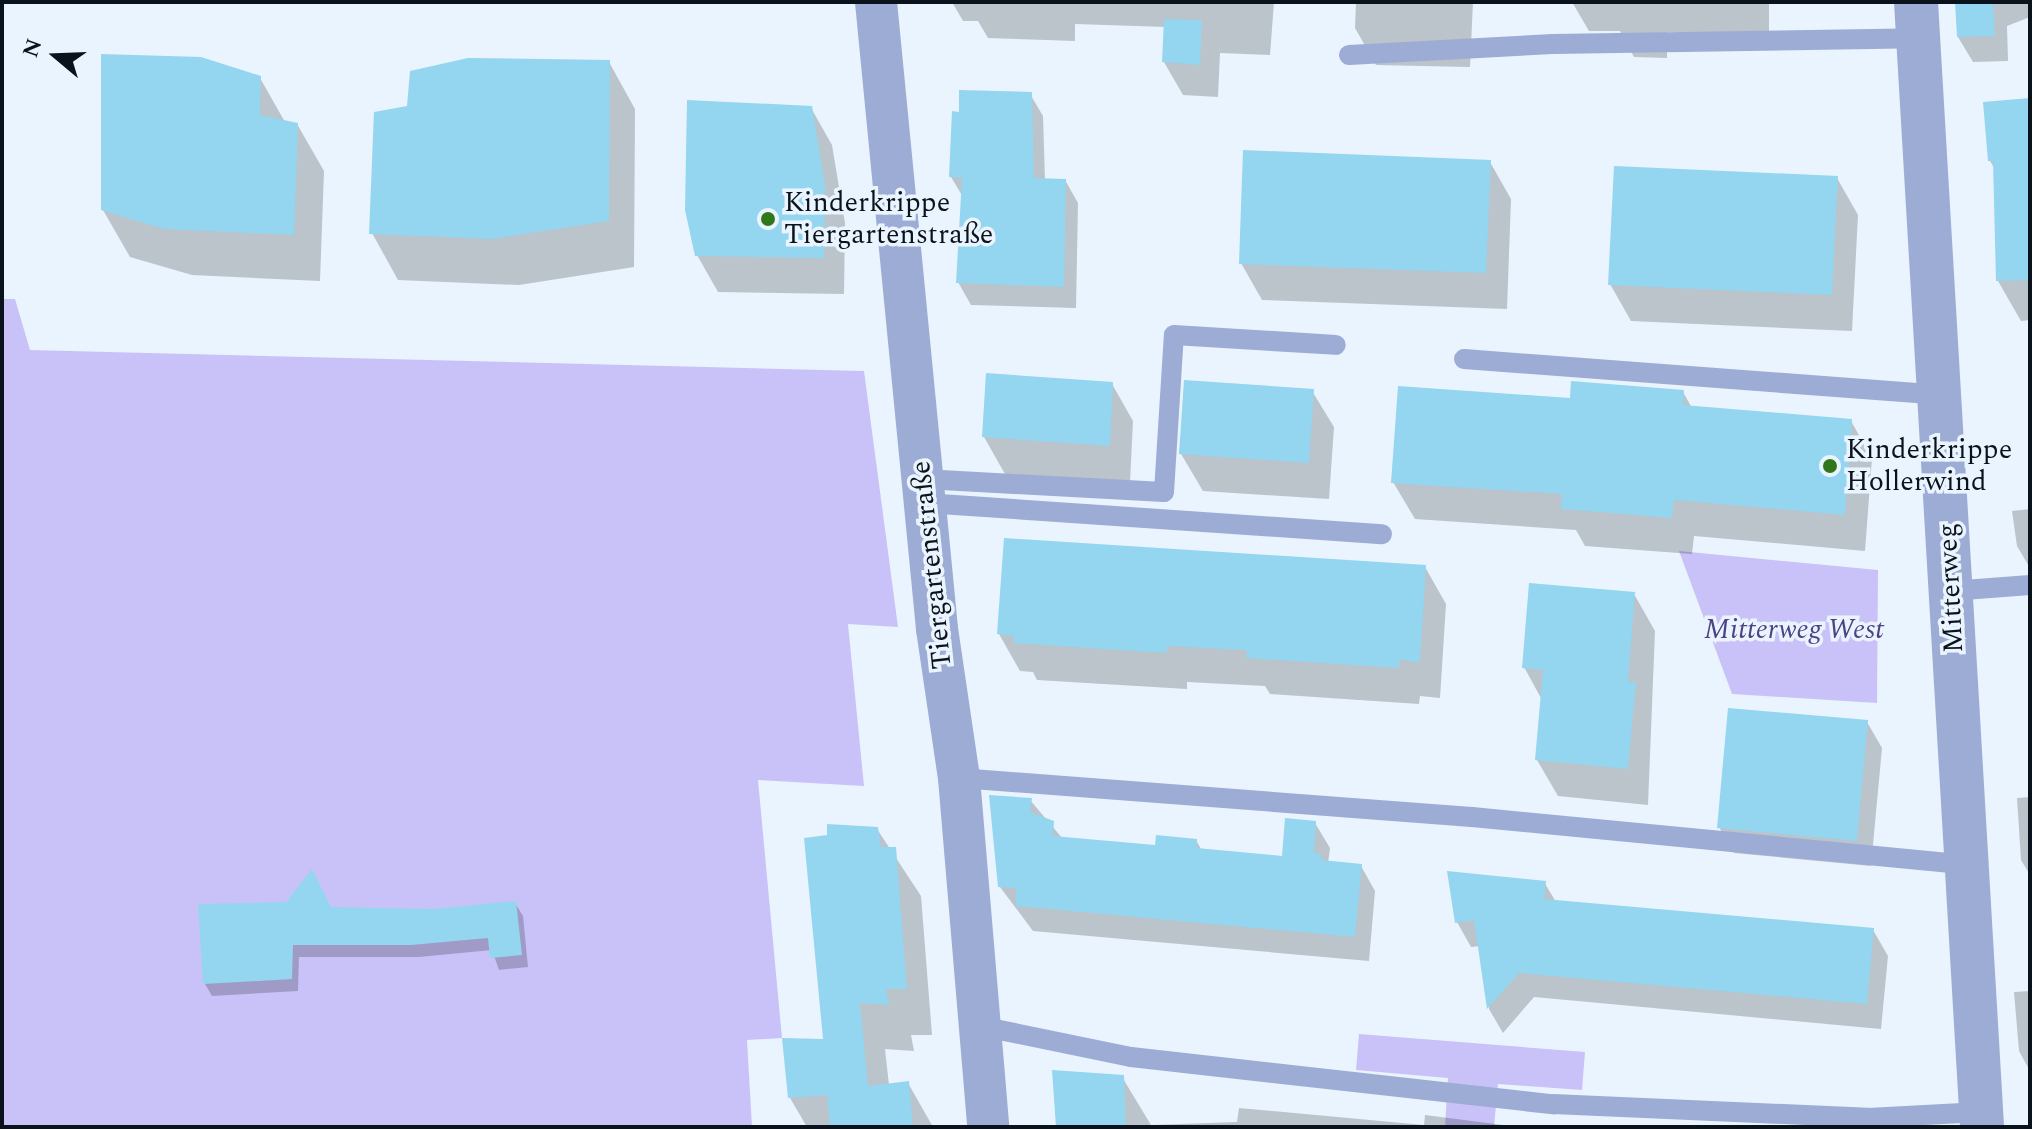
<!DOCTYPE html>
<meta charset="utf-8">
<style>
body{margin:0}
#map{position:relative;width:2032px;height:1129px;overflow:hidden;background:#eaf4fe;font-family:Spectral,serif}
div>[style]{position:absolute}
.green>*{inset:0;background:#c9c2f8}
.shadow>*{inset:0;background:#0003}
.building>*{inset:0;background:#94d5f0}
.service>*{height:20px;margin:-10px;padding:0 10px;transform-origin:10px;border-radius:10px;background:#9dacd5}
.minor>*{height:42px;margin:-21px;padding:0 21px;transform-origin:21px;border-radius:21px;background:#9dacd5}
.tertiary>*{height:44px;margin:-22px;padding:0 22px;transform-origin:22px;border-radius:22px;background:#9dacd5}
.dots>*{width:22px;height:22px;translate:-50% -50%;box-sizing:border-box;border:4px solid #eaf4fe;border-radius:50%}
span{translate:-50% -50%;white-space:nowrap;text-align:center;line-height:1.15;-webkit-text-stroke:7px #eaf4fe;paint-order:stroke}
.poi-label{font-size:28px;color:#0a131c}
.left{translate:0 -50%;text-align:left}
.street-label{font-size:28px;color:#0a131c}
.park-label{font-size:28px;color:#4f4284;font-style:italic}
.frame{position:absolute;inset:0;border:4px solid #0a131c;pointer-events:none}
.north{position:absolute;left:16px;top:16px;width:80px;height:80px;-webkit-text-stroke:6px #eaf4fe;paint-order:stroke;rotate:289deg;font-size:22px;font-weight:700;line-height:32px;text-align:center;color:#0a131c}
.north::after{content:'';display:block;margin:auto;width:28px;height:36px;background:#0a131c;clip-path:polygon(50% 0,100% 100%,50% 72%,0 100%)}
</style>
<div id="map">
<div class="green">
<div style="clip-path:polygon(2px 299px,15px 299px,30px 350px,864px 371px,898px 627px,848px 624px,864px 786px,758px 780px,782px 1038px,747px 1040px,752px 1127px,2px 1127px)"></div>
<div style="clip-path:polygon(1679px 551px,1878px 570px,1877px 703px,1732px 694px)"></div>
<div style="clip-path:polygon(1359px 1034px,1585px 1052px,1582px 1090px,1498px 1084px,1494px 1127px,1445px 1127px,1448px 1078px,1356px 1070px)"></div>
</div>
<div class="shadow">
<div style="clip-path:polygon(952px 2px,1274px 2px,1270px 55px,1220px 53px,1218px 97px,1183px 95px,1164px 62px,1166px 27px,1075px 24px,1075px 41px,988px 38px,978px 21px,963px 21px)"></div>
<div style="clip-path:polygon(1356px 2px,1473px 2px,1470px 67px,1376px 65px,1355px 28px)"></div>
<div style="clip-path:polygon(1572px 2px,1769px 2px,1769px 33px,1667px 32px,1667px 58px,1634px 57px,1620px 31px,1589px 31px)"></div>
<div style="clip-path:polygon(1957px 2px,2030px 2px,2030px 17px,2007px 26px,2008px 61px,1973px 62px,1958px 37px)"></div>
<div style="clip-path:polygon(609px 62px,635px 109px,634px 267px,519px 285px,398px 280px,372px 233px)"></div>
<div style="clip-path:polygon(260px 78px,285px 122px,297px 124px,324px 171px,320px 281px,192px 275px,130px 257px,103px 210px)"></div>
<div style="clip-path:polygon(1030px 94px,1043px 116px,1045px 180px,1065px 180px,1078px 203px,1076px 308px,971px 305px,958px 282px,963px 197px,951px 177px)"></div>
<div style="clip-path:polygon(2030px 100px,2030px 320px,2021px 321px,1998px 281px,1995px 169px,1990px 161px)"></div>
<div style="clip-path:polygon(811px 108px,832px 145px,845px 223px,844px 294px,718px 292px,697px 255px)"></div>
<div style="clip-path:polygon(1490px 162px,1511px 199px,1507px 309px,1262px 300px,1241px 263px)"></div>
<div style="clip-path:polygon(1837px 178px,1858px 215px,1852px 331px,1631px 321px,1610px 284px)"></div>
<div style="clip-path:polygon(1112px 384px,1133px 421px,1130px 482px,1005px 474px,984px 437px)"></div>
<div style="clip-path:polygon(1312px 391px,1334px 427px,1329px 499px,1203px 491px,1181px 454px)"></div>
<div style="clip-path:polygon(1683px 392px,1692px 408px,1851px 421px,1872px 458px,1865px 551px,1694px 536px,1692px 554px,1585px 546px,1576px 530px,1415px 519px,1393px 482px,1572px 401px)"></div>
<div style="clip-path:polygon(2030px 509px,2030px 568px,2017px 546px,2012px 511px)"></div>
<div style="clip-path:polygon(1425px 567px,1446px 604px,1440px 698px,1420px 696px,1419px 704px,1270px 694px,1265px 686px,1187px 682px,1187px 689px,1037px 680px,1033px 672px,1020px 671px,999px 634px)"></div>
<div style="clip-path:polygon(1634px 594px,1655px 631px,1648px 805px,1558px 796px,1537px 760px,1542px 700px,1524px 667px)"></div>
<div style="clip-path:polygon(1867px 722px,1882px 748px,1871px 866px,1734px 853px,1719px 827px)"></div>
<div style="clip-path:polygon(2030px 797px,2030px 875px,2021px 860px,2017px 798px)"></div>
<div style="clip-path:polygon(1030px 800px,1063px 839px,1157px 847px,1196px 840px,1202px 851px,1284px 858px,1315px 823px,1330px 848px,1328px 863px,1361px 866px,1375px 891px,1369px 961px,1033px 931px,1000px 887px)"></div>
<div style="clip-path:polygon(877px 829px,921px 896px,932px 1035px,911px 1035px,914px 1051px,885px 1049px,889px 1085px,908px 1083px,933px 1127px,807px 1127px,790px 1098px,825px 1041px)"></div>
<div style="clip-path:polygon(1544px 882px,1556px 902px,1873px 930px,1888px 956px,1881px 1029px,1534px 997px,1503px 1033px,1489px 1009px,1480px 946px,1471px 947px,1457px 922px)"></div>
<div style="clip-path:polygon(515px 903px,523px 916px,528px 967px,499px 970px,492px 950px,419px 957px,299px 957px,298px 991px,212px 996px,205px 984px,331px 909px,434px 911px)"></div>
<div style="clip-path:polygon(2030px 991px,2030px 1071px,2019px 1051px,2014px 992px)"></div>
<div style="clip-path:polygon(1122px 1077px,1151px 1125px,1237px 1122px,1239px 1108px,1424px 1125px,1425px 1115px,1519px 1127px,1058px 1127px)"></div>
</div>
<div class="building">
<div style="clip-path:polygon(1955px 2px,1993px 2px,1995px 36px,1957px 37px)"></div>
<div style="clip-path:polygon(1164px 19px,1202px 20px,1200px 65px,1162px 62px)"></div>
<div style="clip-path:polygon(101px 54px,201px 57px,261px 76px,260px 115px,298px 123px,294px 235px,164px 229px,101px 210px)"></div>
<div style="clip-path:polygon(468px 58px,610px 60px,609px 221px,492px 239px,369px 234px,374px 112px,407px 106px,410px 71px)"></div>
<div style="clip-path:polygon(959px 90px,1032px 92px,1034px 178px,1066px 179px,1064px 287px,956px 283px,962px 178px,949px 177px,952px 111px,959px 112px)"></div>
<div style="clip-path:polygon(2030px 98px,2030px 280px,1996px 281px,1993px 161px,1988px 161px,1983px 102px)"></div>
<div style="clip-path:polygon(687px 100px,812px 106px,825px 185px,824px 258px,695px 256px,685px 210px)"></div>
<div style="clip-path:polygon(1243px 150px,1491px 160px,1486px 273px,1239px 264px)"></div>
<div style="clip-path:polygon(1614px 166px,1838px 176px,1832px 295px,1608px 285px)"></div>
<div style="clip-path:polygon(986px 373px,1113px 382px,1110px 446px,982px 437px)"></div>
<div style="clip-path:polygon(1184px 380px,1314px 389px,1309px 463px,1179px 454px)"></div>
<div style="clip-path:polygon(1571px 381px,1684px 390px,1683px 405px,1852px 419px,1845px 515px,1674px 500px,1672px 518px,1561px 509px,1562px 494px,1391px 483px,1398px 386px,1570px 398px)"></div>
<div style="clip-path:polygon(1004px 538px,1426px 565px,1420px 662px,1399px 660px,1399px 668px,1246px 658px,1247px 650px,1167px 646px,1167px 653px,1014px 643px,1014px 636px,997px 634px)"></div>
<div style="clip-path:polygon(1529px 583px,1635px 592px,1628px 682px,1636px 682px,1628px 769px,1535px 760px,1543px 670px,1522px 668px)"></div>
<div style="clip-path:polygon(1728px 708px,1868px 720px,1857px 841px,1717px 828px)"></div>
<div style="clip-path:polygon(989px 795px,1032px 798px,1030px 812px,1054px 821px,1053px 836px,1155px 845px,1156px 835px,1197px 839px,1197px 848px,1282px 856px,1285px 818px,1316px 821px,1314px 853px,1321px 854px,1321px 860px,1362px 864px,1355px 937px,1016px 906px,1016px 888px,998px 887px)"></div>
<div style="clip-path:polygon(827px 824px,878px 827px,881px 847px,896px 847px,907px 989px,886px 989px,889px 1005px,860px 1003px,868px 1086px,909px 1081px,913px 1127px,830px 1127px,827px 1095px,788px 1098px,782px 1038px,823px 1039px,804px 838px,827px 835px)"></div>
<div style="clip-path:polygon(312px 869px,331px 907px,434px 909px,516px 901px,522px 955px,490px 958px,488px 938px,411px 945px,293px 945px,292px 979px,203px 984px,198px 904px,286px 902px)"></div>
<div style="clip-path:polygon(1447px 871px,1546px 881px,1544px 899px,1874px 928px,1867px 1004px,1519px 973px,1487px 1009px,1474px 920px,1455px 923px)"></div>
<div style="clip-path:polygon(1052px 1070px,1124px 1075px,1126px 1127px,1056px 1127px)"></div>
</div>
<div class="service">
<div style="left:1349px;top:55px;width:204px;rotate:-3.1deg"></div>
<div style="left:1553px;top:44px;width:365px;rotate:-0.9deg"></div>
<div style="left:1464px;top:359px;width:477px;rotate:4.3deg"></div>
<div style="left:923px;top:479px;width:241px;rotate:3.1deg"></div>
<div style="left:1164px;top:492px;width:157px;rotate:-86.4deg"></div>
<div style="left:1174px;top:335px;width:162px;rotate:3.5deg"></div>
<div style="left:925px;top:503px;width:458px;rotate:3.9deg"></div>
<div style="left:1951px;top:591px;width:79px;rotate:-4.3deg"></div>
<div style="left:959px;top:778px;width:514px;rotate:4.35deg"></div>
<div style="left:1472px;top:817px;width:497px;rotate:5.5deg"></div>
<div style="left:980px;top:1026px;width:154px;rotate:11.6deg"></div>
<div style="left:1131px;top:1057px;width:425px;rotate:6.4deg"></div>
<div style="left:1553px;top:1104px;width:315px;rotate:2.5deg"></div>
<div style="left:1868px;top:1118px;width:113px;rotate:-3deg"></div>
</div>
<div class="minor">
<div style="left:876px;top:2px;width:630px;rotate:84.44deg"></div>
<div style="left:937px;top:629px;width:151px;rotate:81.6deg"></div>
<div style="left:959px;top:778px;width:350px;rotate:85.2deg"></div>
</div>
<div class="tertiary">
<div style="left:1916px;top:2px;width:1127px;rotate:86.64deg"></div>
</div>
<div class="dots">
<div style="left:768px;top:219px;background:#30771b"></div>
<div style="left:1830px;top:466px;background:#30771b"></div>
</div>
<div class="poi-label">
<span class="left" style="left:784px;top:219px">Kinderkrippe<br>Tiergartenstraße</span>
<span class="left" style="left:1846px;top:466px">Kinderkrippe<br>Hollerwind</span>
</div>
<div class="street-label">
<span style="left:932px;top:565px;rotate:-96deg">Tiergartenstraße</span>
<span style="left:1951px;top:588px;rotate:-93deg">Mitterweg</span>
</div>
<div class="park-label">
<span style="left:1794px;top:630px">Mitterweg West</span>
</div>
<div class="frame"></div>
<div class="north">N</div>
</div>
